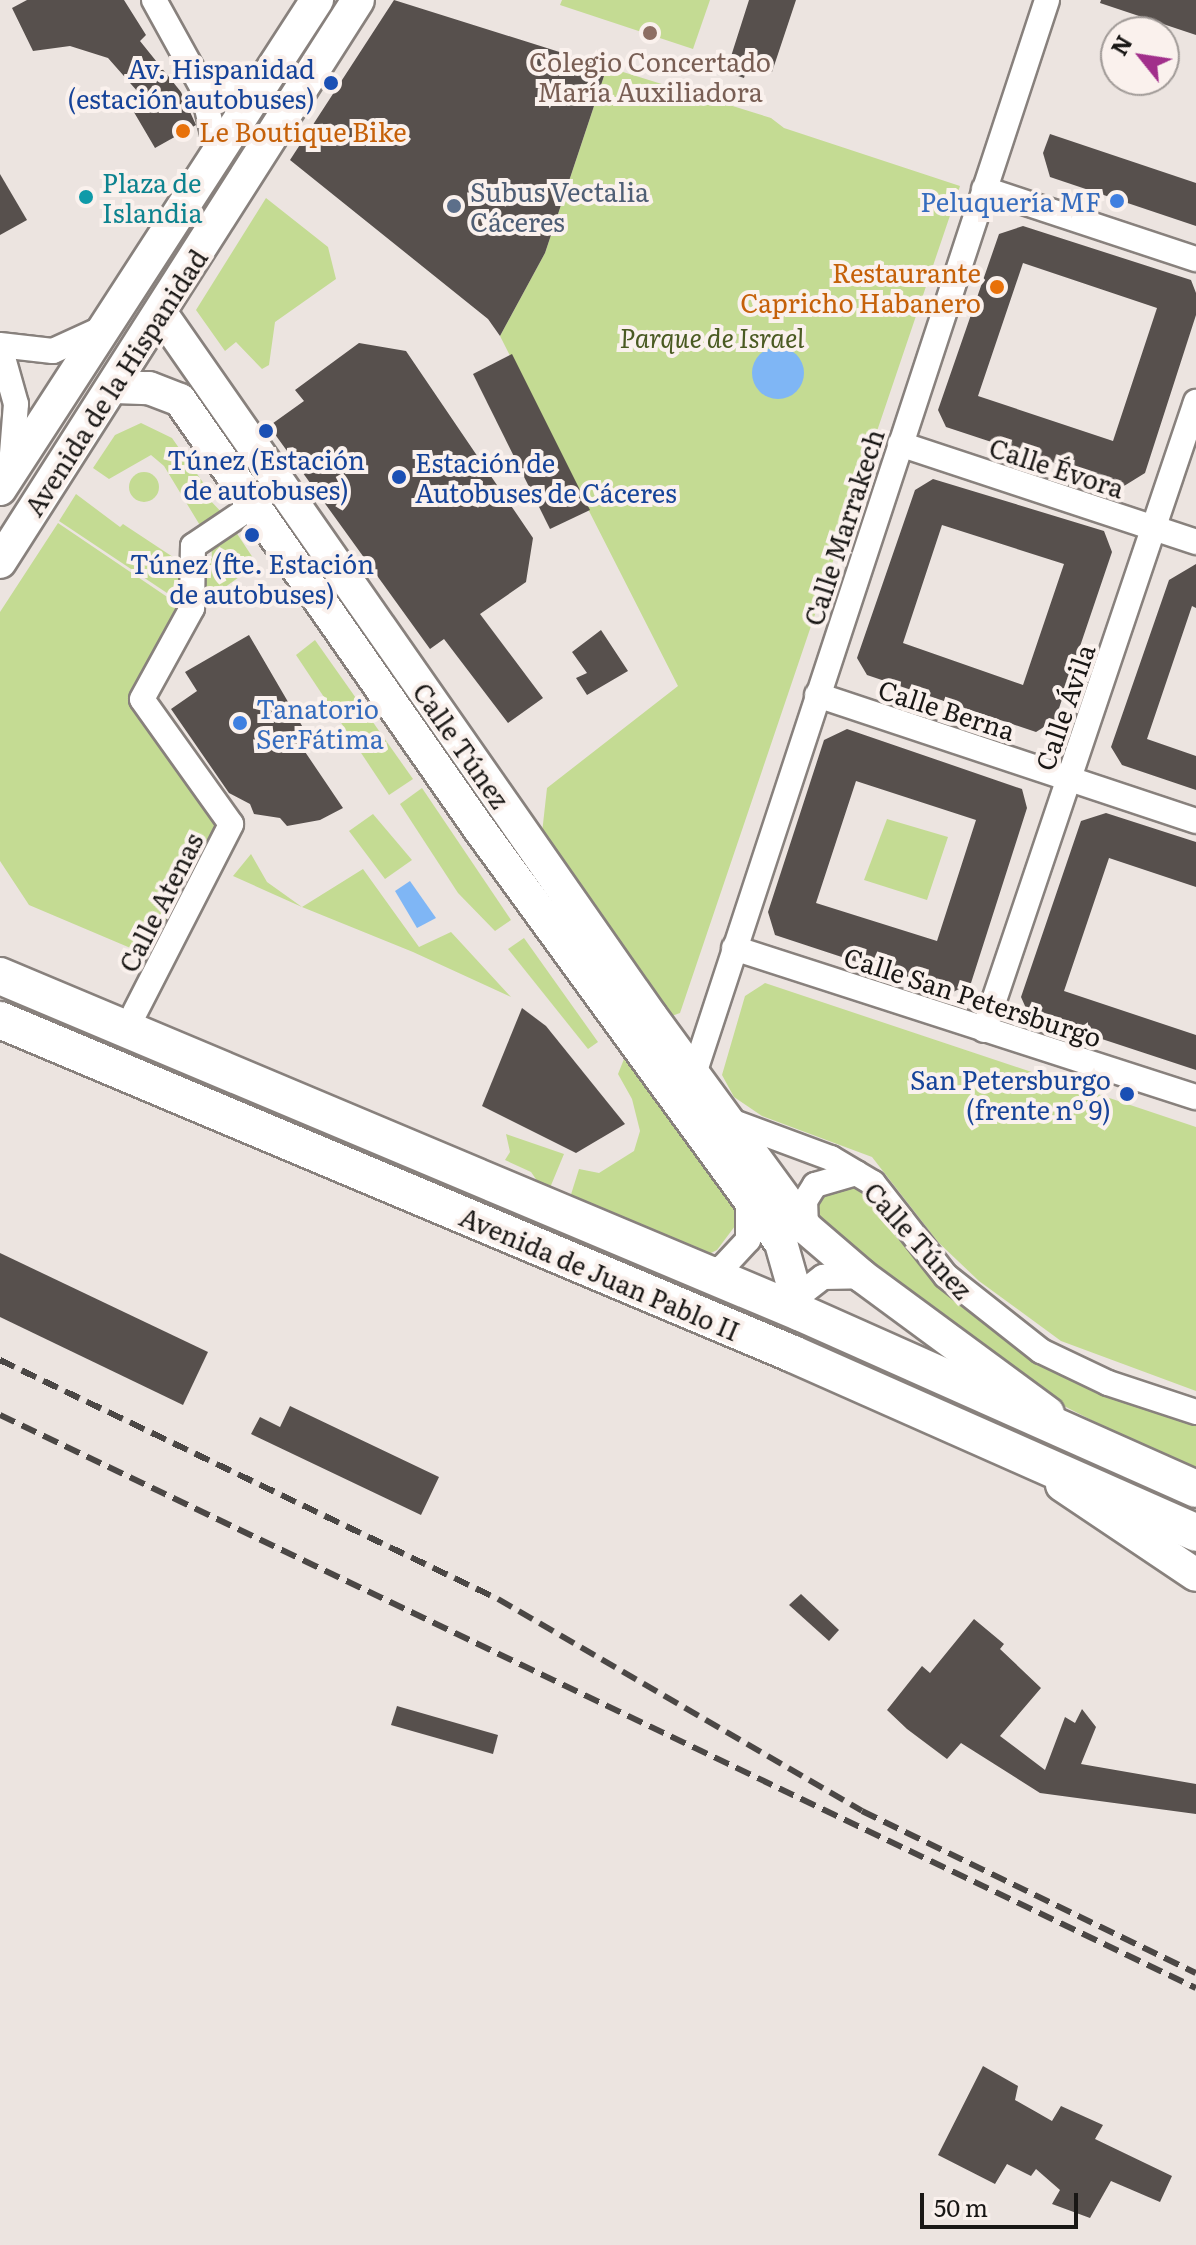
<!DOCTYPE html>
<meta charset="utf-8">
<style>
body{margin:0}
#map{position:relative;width:1196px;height:2245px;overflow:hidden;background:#ece4e0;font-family:Literata,serif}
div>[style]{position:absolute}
.green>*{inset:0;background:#c4db93}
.round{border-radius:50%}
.water>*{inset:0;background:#7fb6f5}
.building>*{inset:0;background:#57504d}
.roads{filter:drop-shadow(2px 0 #88817d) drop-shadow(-2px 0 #88817d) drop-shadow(0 2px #88817d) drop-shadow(0 -2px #88817d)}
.minor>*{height:24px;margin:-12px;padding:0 12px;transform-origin:12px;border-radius:12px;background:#fff}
.major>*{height:32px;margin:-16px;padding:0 16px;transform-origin:16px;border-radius:16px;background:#fff}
.highway>*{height:36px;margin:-18px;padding:0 18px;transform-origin:18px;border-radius:18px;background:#fff}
.rail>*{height:6px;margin-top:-3px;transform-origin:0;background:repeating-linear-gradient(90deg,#4b4745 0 16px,transparent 0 24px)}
.dots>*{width:22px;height:22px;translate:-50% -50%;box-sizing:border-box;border:4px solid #faf1ed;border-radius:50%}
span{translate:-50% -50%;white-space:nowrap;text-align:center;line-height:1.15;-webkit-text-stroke:8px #faf1ed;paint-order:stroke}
.education-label{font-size:26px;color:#785e54}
.transit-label{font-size:26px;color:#164399}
.right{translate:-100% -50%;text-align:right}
.left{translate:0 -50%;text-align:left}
.food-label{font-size:26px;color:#c56008}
.culture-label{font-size:26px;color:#0d838f}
.service-label{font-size:26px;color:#4e5e75}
.shop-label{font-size:26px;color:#366cbe}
.park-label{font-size:26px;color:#4a5a22;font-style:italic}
.street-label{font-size:26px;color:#191715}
.north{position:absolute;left:1100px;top:16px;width:80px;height:80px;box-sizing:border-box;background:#faf1ed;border:2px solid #a09a97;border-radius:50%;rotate:300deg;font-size:22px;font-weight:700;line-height:32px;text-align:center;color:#191715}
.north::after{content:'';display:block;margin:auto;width:28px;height:36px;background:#a12f8b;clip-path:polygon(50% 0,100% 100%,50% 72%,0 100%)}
.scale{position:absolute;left:920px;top:2193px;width:158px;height:36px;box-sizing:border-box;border:4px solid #191715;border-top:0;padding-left:10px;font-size:24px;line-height:28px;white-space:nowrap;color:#191715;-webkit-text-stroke:6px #faf1ed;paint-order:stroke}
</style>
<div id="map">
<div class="green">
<div style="clip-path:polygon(562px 0,710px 0,693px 49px,560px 5px)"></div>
<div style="clip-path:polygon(607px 67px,771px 118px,784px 128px,960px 186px,680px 1013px,669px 1017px,542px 833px,547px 788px,678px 686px,500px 336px,545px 253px)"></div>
<div style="clip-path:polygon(266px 198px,328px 247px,336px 279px,275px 322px,269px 365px,262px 369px,236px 342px,225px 351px,196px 310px)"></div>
<div style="clip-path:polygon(141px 423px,172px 438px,209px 491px,205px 495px,227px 518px,204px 532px,164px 466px,151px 455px,109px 479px,93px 468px,115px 435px)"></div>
<div class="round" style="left:129px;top:472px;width:30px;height:30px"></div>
<div style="clip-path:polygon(76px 494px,120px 527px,123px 524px,176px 559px,184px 569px,188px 607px,59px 521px)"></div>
<div style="clip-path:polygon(58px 523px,185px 609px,134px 701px,218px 822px,147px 955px,29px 905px,0 861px,0 612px)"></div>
<div style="clip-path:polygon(232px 526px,257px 564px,199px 606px,200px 569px,212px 558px,211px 541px)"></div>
<div style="clip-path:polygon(315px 640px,413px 779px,389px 795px,296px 655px)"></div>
<div style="clip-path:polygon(422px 788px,511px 920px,495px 931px,458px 893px,400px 804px)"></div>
<div style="clip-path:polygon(373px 814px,412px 860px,385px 879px,349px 831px)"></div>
<div style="clip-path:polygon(887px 819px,948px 837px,927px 900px,864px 880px)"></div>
<div style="clip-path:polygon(251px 854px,267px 882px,302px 907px,363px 869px,419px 947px,451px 932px,511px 997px,413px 952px,302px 907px,233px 876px)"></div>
<div style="clip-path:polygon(524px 938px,598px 1042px,588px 1049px,508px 949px)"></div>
<div style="clip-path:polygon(765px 983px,1196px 1127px,1196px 1391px,1061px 1341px,979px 1281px,938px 1242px,872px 1157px,762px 1116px,734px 1097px,722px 1075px,745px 996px)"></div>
<div style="clip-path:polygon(624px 1059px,737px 1209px,735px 1226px,717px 1250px,701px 1258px,568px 1204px,579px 1169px,599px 1173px,634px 1151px,640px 1131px,632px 1099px,618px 1074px)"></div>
<div style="clip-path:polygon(506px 1134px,564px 1154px,547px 1195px,531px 1172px,505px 1160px,510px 1152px)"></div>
<div style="clip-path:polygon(853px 1186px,862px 1190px,947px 1295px,999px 1336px,1027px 1355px,1196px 1423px,1196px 1474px,1033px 1390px,822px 1232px,813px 1208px,818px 1196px)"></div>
</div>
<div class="water">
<div class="round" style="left:752px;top:347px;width:52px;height:52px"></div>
<div style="clip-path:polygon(410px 881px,436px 918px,417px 928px,395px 891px)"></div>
</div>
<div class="building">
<div style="clip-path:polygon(27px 0,124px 0,146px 35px,140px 41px,181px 92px,196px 125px,155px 148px,128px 102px,138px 92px,108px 58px,70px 46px,33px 51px,12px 8px)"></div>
<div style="clip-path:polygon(394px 0,607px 67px,545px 253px,500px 336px,488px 319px,290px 160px)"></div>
<div style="clip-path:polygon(749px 0,796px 0,772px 72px,748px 64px,744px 78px,726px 72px)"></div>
<div style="clip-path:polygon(1101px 0,1196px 0,1196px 35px,1100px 3px)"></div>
<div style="clip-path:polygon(1050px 134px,1196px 183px,1196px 226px,1050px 177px,1043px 153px)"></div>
<div style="clip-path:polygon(0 174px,27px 220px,0 235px)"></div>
<div style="clip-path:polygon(evenodd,1023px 226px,1191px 280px,1196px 293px,1196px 315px,1145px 473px,1124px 486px,946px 427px,938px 410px,999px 234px,1023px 226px,1023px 263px,1157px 308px,1113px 441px,978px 396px,1023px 263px)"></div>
<div style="clip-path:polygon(359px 343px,406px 351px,533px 538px,526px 582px,480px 614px,543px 698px,508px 723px,444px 639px,430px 649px,269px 426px,304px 401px,295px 390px)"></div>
<div style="clip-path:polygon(512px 354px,590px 510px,550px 529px,473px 374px)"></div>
<div style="clip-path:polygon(evenodd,933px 479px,1104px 531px,1112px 552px,1055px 720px,1036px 732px,867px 675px,857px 658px,915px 490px,933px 479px,942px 525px,1064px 564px,1023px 685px,903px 643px,942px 525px)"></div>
<div style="clip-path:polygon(1196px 564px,1196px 608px,1192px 606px,1147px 739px,1196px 756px,1196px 790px,1122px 765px,1111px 747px,1169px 580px)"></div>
<div style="clip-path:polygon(601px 630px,628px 671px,587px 695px,576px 678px,587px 673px,572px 652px)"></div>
<div style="clip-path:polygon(249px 635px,305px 731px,295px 737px,343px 808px,320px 820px,287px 826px,280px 818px,254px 814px,250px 804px,229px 793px,171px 709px,197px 691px,185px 672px)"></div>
<div style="clip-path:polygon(evenodd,847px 729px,1022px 789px,1027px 808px,971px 983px,951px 993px,775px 935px,768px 912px,824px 740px,847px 729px,856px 781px,976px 820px,937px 941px,816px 903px,856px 781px)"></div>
<div style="clip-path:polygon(1106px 813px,1196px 842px,1196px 887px,1109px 858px,1064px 991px,1196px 1035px,1196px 1070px,1029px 1015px,1021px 997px,1081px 821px)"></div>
<div style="clip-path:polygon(522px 1008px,546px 1026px,625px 1124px,576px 1153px,482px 1106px)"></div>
<div style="clip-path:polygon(0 1253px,208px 1352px,183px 1405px,0 1317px)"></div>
<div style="clip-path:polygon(290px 1406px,439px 1477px,421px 1515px,251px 1434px,260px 1417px,280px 1427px)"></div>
<div style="clip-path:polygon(801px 1594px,839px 1630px,829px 1641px,789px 1605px)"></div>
<div style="clip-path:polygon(974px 1619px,1004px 1644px,1000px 1649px,1041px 1688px,1000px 1736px,1045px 1770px,1065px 1717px,1075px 1723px,1082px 1709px,1096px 1727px,1081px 1764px,1196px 1784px,1196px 1814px,1040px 1793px,961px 1743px,947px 1759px,907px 1729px,887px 1710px,922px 1666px,930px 1673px)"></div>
<div style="clip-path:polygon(397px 1706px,498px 1735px,493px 1754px,391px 1725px)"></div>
<div style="clip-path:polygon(983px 2066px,1018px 2086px,1015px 2100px,1052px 2121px,1061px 2106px,1103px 2125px,1095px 2139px,1172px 2176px,1160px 2202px,1111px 2181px,1090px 2218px,1052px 2204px,1060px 2190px,1036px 2169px,1031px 2176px,1007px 2164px,995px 2184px,938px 2155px)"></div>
</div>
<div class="roads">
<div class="minor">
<div style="left:154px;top:0;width:99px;rotate:61.1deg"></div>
<div style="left:202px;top:87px;width:66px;rotate:76.8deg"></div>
<div style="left:202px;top:87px;width:52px;rotate:10deg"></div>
<div style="left:984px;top:189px;width:223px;rotate:18.3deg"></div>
<div style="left:0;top:345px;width:53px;rotate:6.5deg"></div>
<div style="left:53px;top:351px;width:53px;rotate:-24.6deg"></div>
<div style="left:0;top:347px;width:59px;rotate:74.3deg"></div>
<div style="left:16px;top:404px;width:62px;rotate:94.6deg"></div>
<div style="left:900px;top:444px;width:312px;rotate:18.3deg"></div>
<div style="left:817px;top:695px;width:399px;rotate:18.4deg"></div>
<div style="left:734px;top:948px;width:485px;rotate:17.9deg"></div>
<div style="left:135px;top:1012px;width:211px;rotate:-62.9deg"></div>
<div style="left:231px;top:824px;width:153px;rotate:-125.5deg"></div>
<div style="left:142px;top:699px;width:104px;rotate:-61.2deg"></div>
<div style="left:192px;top:608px;width:62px;rotate:-89.1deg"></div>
<div style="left:193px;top:546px;width:73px;rotate:-33.9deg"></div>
<div style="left:984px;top:1030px;width:663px;rotate:-71.35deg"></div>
<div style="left:690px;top:1086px;width:1143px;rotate:-71.8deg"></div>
<div style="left:728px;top:1120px;width:110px;rotate:20.3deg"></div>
<div style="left:831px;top:1158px;width:49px;rotate:30.8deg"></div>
<div style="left:873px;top:1183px;width:118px;rotate:51.9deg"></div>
<div style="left:946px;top:1276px;width:121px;rotate:38.3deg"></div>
<div style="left:1041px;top:1351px;width:74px;rotate:25.5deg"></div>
<div style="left:1108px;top:1383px;width:93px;rotate:18.2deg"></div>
<div style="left:806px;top:1228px;width:27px;rotate:-92deg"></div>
<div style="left:805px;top:1201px;width:19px;rotate:-58deg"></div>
<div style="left:815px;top:1185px;width:43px;rotate:-16.3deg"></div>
<div style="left:702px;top:1275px;width:22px;rotate:-21deg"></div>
<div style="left:723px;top:1267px;width:37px;rotate:-47deg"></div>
<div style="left:748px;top:1240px;width:39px;rotate:-90deg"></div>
<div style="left:797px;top:1297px;width:33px;rotate:-38deg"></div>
<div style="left:823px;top:1277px;width:39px;rotate:-1deg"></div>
</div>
<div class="major">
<div style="left:160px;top:312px;width:858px;rotate:55.11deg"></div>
<div style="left:651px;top:1016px;width:263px;rotate:53.8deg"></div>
<div style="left:806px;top:1228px;width:74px;rotate:40.6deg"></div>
<div style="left:862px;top:1276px;width:231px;rotate:36.4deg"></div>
<div style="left:115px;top:387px;width:34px;rotate:2deg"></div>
<div style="left:149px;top:388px;width:33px;rotate:21deg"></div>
<div style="left:180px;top:400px;width:521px;rotate:55.09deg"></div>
<div style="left:478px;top:827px;width:515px;rotate:53.93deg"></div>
<div style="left:781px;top:1243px;width:73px;rotate:74.1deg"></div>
<div style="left:0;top:489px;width:583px;rotate:-57.05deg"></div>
<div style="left:0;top:562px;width:666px;rotate:-57.5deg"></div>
<div style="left:1062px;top:1485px;width:161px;rotate:33.9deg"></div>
</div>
<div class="highway">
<div style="left:0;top:976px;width:869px;rotate:22.82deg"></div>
<div style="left:801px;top:1313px;width:432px;rotate:24deg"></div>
<div style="left:0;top:1020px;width:860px;rotate:22.84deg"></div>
<div style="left:793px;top:1354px;width:441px;rotate:23.9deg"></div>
</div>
</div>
<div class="rail">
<div style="left:0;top:1360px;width:552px;rotate:25.64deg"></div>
<div style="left:498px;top:1599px;width:421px;rotate:30.2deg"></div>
<div style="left:862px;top:1811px;width:371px;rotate:25.9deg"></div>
<div style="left:0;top:1415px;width:1326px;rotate:25.6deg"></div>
</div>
<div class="dots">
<div style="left:650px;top:33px;background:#8d6e63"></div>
<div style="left:331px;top:83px;background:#1a4fb4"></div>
<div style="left:183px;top:131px;background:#e8710a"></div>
<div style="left:86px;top:197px;background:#0f9aa8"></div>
<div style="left:1117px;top:201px;background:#3f7fe0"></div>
<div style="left:454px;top:206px;background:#5c6f8a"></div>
<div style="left:997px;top:287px;background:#e8710a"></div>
<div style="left:266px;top:431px;background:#1a4fb4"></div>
<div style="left:399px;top:477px;background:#1a4fb4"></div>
<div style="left:252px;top:535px;background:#1a4fb4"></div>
<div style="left:240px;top:723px;background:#3f7fe0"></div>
<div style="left:1127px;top:1094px;background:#1a4fb4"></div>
</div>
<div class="education-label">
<span style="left:650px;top:76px">Colegio Concertado<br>María Auxiliadora</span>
</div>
<div class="transit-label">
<span class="right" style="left:315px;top:83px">Av. Hispanidad<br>(estación autobuses)</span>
<span style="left:266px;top:474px">Túnez (Estación<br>de autobuses)</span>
<span class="left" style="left:415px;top:477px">Estación de<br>Autobuses de Cáceres</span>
<span style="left:252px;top:578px">Túnez (fte. Estación<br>de autobuses)</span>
<span class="right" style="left:1111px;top:1094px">San Petersburgo<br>(frente nº 9)</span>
</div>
<div class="food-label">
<span class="left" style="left:199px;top:131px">Le Boutique Bike</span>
<span class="right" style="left:981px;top:287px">Restaurante<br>Capricho Habanero</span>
</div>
<div class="culture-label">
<span class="left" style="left:102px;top:197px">Plaza de<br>Islandia</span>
</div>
<div class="service-label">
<span class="left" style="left:470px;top:206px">Subus Vectalia<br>Cáceres</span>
</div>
<div class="shop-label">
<span class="right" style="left:1101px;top:201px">Peluquería MF</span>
<span class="left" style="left:256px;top:723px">Tanatorio<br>SerFátima</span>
</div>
<div class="park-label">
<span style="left:712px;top:337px">Parque de Israel</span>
</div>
<div class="street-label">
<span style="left:115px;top:382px;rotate:-57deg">Avenida de la Hispanidad</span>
<span style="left:1057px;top:467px;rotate:18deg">Calle Évora</span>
<span style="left:843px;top:527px;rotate:-72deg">Calle Marrakech</span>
<span style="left:1064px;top:707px;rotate:-71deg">Calle Ávila</span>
<span style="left:947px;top:709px;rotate:18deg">Calle Berna</span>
<span style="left:462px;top:745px;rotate:55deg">Calle Túnez</span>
<span style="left:160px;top:902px;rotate:-63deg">Calle Atenas</span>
<span style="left:973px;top:996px;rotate:18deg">Calle San Petersburgo</span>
<span style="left:919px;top:1240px;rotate:48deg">Calle Túnez</span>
<span style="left:600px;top:1273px;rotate:23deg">Avenida de Juan Pablo II</span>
</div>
<div class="north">N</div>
<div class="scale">50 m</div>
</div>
